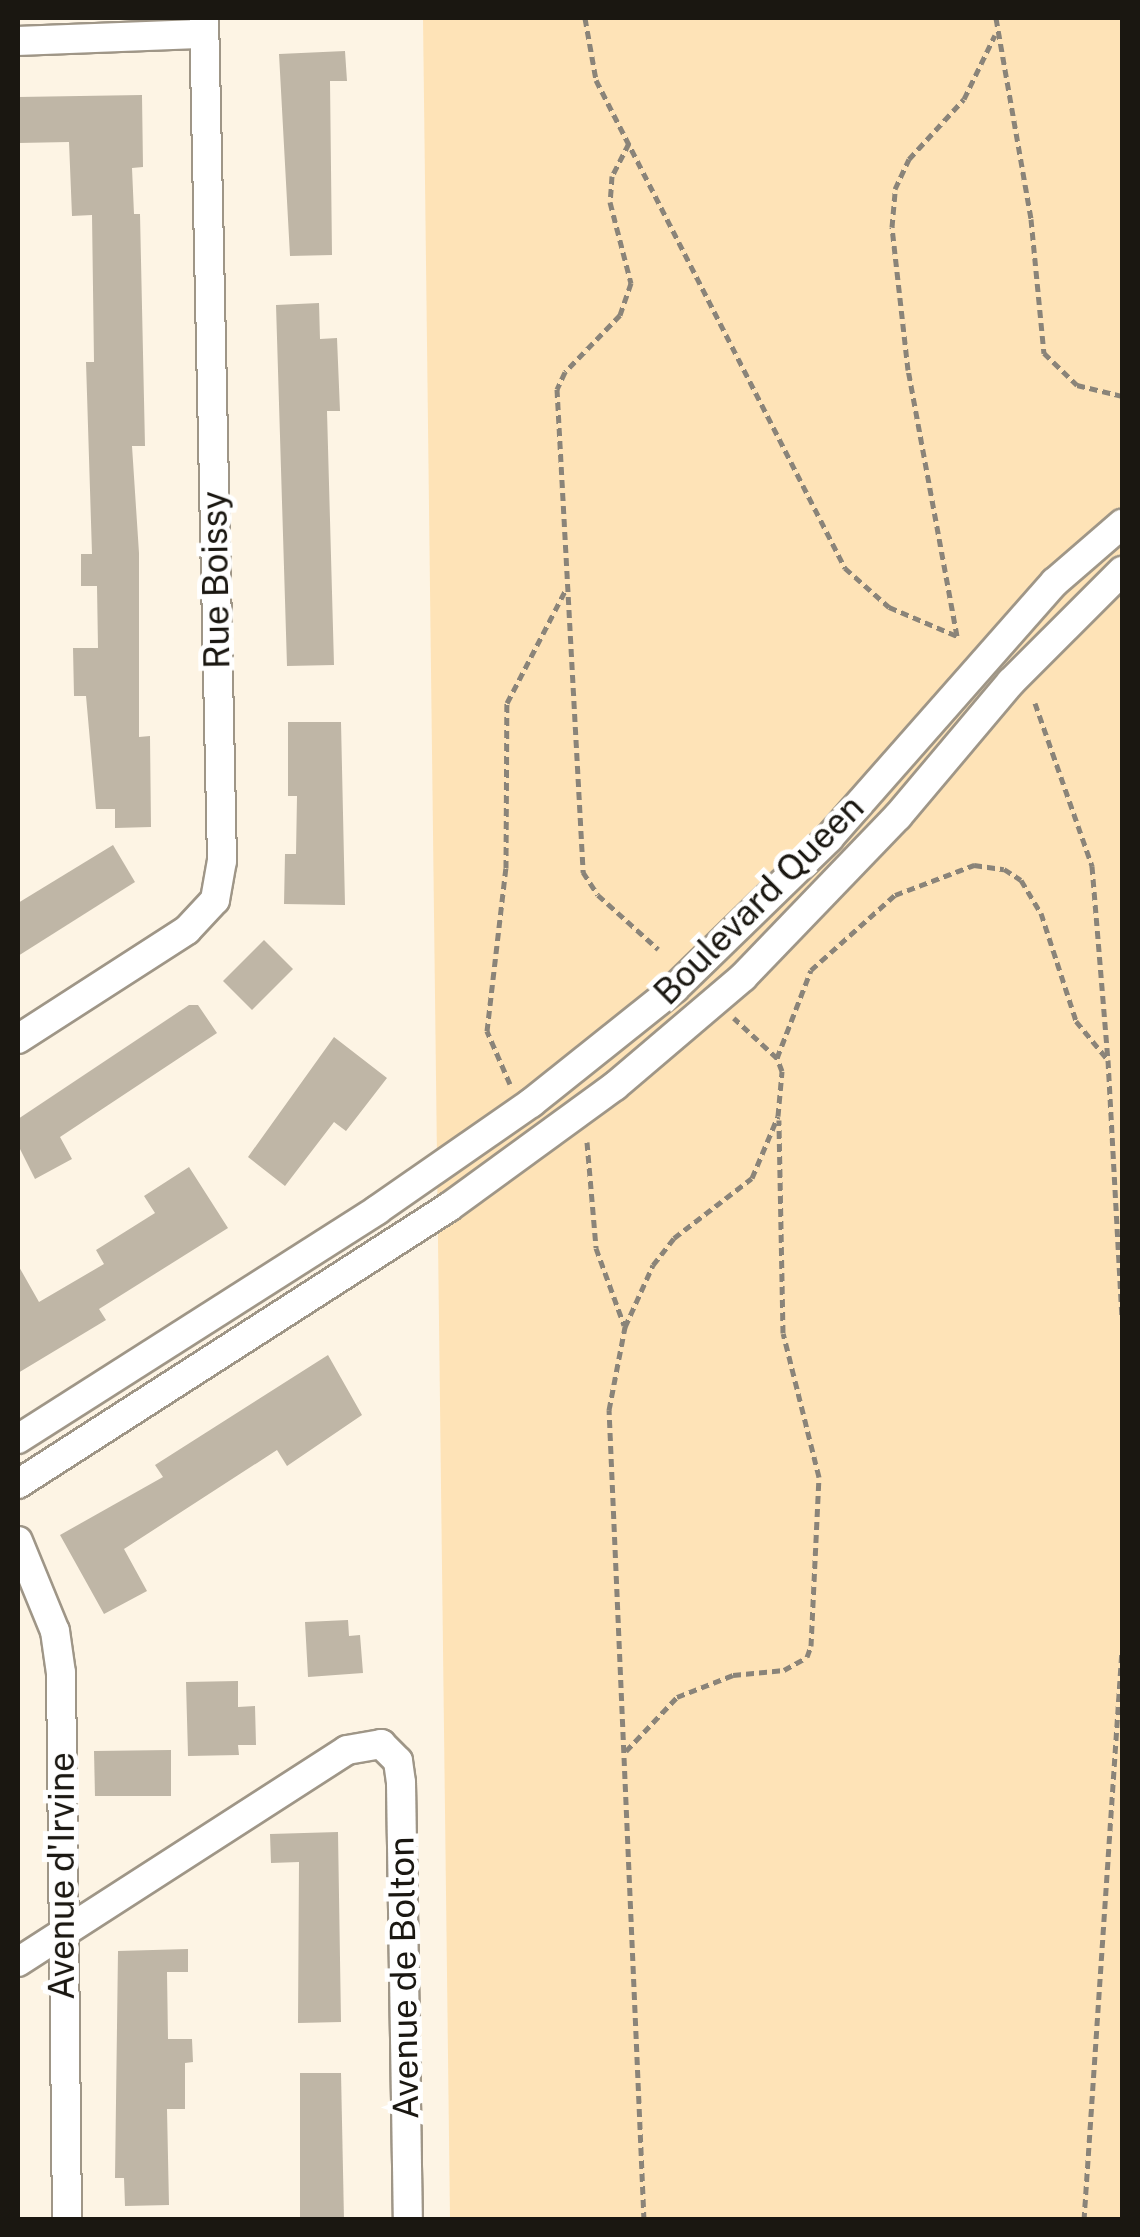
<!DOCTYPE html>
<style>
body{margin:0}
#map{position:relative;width:1140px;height:2237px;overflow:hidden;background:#fdf4e4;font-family:"Public Sans",sans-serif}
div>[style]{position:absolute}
.green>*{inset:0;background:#fee3b7}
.building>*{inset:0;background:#bfb6a6}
.path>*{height:5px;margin-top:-2.5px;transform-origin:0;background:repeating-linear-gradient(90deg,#8a8479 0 8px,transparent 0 13px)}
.roads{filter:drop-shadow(2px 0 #9f9687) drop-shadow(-2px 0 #9f9687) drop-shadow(0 2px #9f9687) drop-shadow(0 -2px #9f9687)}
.street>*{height:28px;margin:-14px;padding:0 14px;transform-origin:14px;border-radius:14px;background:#fff}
span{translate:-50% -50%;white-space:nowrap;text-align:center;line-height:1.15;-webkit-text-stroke:10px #fff;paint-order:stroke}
.street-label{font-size:35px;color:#1a1711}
.frame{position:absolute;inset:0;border:20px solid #1a1711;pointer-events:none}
</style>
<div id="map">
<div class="green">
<div style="clip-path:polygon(423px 18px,1122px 18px,1122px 2219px,450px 2219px)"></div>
</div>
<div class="building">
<div style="clip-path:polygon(345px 51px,347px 81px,330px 81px,332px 255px,290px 256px,279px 54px)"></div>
<div style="clip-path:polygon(142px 95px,143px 167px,132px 168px,134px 214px,140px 214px,145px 446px,132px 446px,139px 553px,139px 737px,150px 736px,151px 827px,115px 828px,115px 809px,96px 809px,86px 696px,74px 696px,73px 648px,98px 648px,97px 586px,81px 586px,81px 554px,92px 554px,86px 362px,94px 362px,92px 215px,72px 216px,69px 142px,18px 143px,18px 97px)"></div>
<div style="clip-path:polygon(319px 303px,320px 339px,337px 338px,340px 411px,327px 411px,334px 665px,287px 666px,276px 305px)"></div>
<div style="clip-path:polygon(288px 722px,341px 722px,345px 905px,284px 904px,285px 854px,296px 854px,297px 796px,288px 796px)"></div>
<div style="clip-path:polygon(113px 845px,135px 882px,18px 956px,18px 903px)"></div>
<div style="clip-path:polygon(264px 940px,293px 969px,252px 1010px,223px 981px)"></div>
<div style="clip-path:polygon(189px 1005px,198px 1005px,217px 1033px,60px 1137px,72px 1159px,35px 1179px,18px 1145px,18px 1119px)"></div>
<div style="clip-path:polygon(334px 1037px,387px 1078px,346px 1131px,334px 1122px,285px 1186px,248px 1157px)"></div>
<div style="clip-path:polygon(189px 1167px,228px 1228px,99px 1309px,106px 1320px,18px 1373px,18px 1265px,39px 1302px,104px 1264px,96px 1250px,155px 1213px,144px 1196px)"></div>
<div style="clip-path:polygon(328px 1355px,362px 1415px,287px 1466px,277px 1450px,124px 1549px,147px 1591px,104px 1614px,60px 1535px,163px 1477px,155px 1465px)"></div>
<div style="clip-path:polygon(348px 1620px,349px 1636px,360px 1635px,363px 1673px,308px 1677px,305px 1622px)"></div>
<div style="clip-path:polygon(238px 1681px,238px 1707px,255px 1706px,256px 1745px,238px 1745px,239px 1755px,188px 1756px,186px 1682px)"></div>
<div style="clip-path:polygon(171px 1750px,171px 1796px,95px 1796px,94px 1751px)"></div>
<div style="clip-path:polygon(338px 1832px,341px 2022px,298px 2023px,299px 1862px,271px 1863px,270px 1834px)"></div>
<div style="clip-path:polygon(188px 1949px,188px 1972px,167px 1972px,168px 2039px,192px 2039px,193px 2062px,185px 2063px,185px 2109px,167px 2109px,169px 2205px,125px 2206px,124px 2178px,115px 2178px,118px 1951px)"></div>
<div style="clip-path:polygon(300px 2073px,341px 2073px,344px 2220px,300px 2220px)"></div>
</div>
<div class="path">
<div style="left:585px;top:18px;width:63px;rotate:79.9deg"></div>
<div style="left:596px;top:80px;width:548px;rotate:62.97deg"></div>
<div style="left:845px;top:568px;width:59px;rotate:41.6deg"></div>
<div style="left:889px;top:607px;width:74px;rotate:23.1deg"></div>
<div style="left:957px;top:636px;width:270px;rotate:-100.4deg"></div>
<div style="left:908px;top:370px;width:144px;rotate:-96.4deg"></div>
<div style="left:892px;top:227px;width:38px;rotate:-85deg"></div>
<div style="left:895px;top:189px;width:33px;rotate:-65deg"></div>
<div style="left:909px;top:159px;width:81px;rotate:-47.5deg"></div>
<div style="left:964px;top:99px;width:71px;rotate:-64.2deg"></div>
<div style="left:996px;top:18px;width:204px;rotate:80.1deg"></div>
<div style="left:1031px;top:219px;width:135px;rotate:84.5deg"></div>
<div style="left:1044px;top:353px;width:46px;rotate:44.1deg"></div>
<div style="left:1077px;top:385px;width:46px;rotate:13.7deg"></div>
<div style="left:629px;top:143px;width:37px;rotate:117deg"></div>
<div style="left:612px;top:176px;width:26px;rotate:94deg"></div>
<div style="left:610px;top:202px;width:84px;rotate:75.5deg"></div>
<div style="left:631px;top:283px;width:34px;rotate:109deg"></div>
<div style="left:620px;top:315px;width:79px;rotate:134deg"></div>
<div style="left:565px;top:372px;width:19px;rotate:115deg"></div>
<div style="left:557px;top:389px;width:484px;rotate:86.9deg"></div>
<div style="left:583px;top:872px;width:27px;rotate:57deg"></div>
<div style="left:598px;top:895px;width:81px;rotate:42deg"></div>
<div style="left:1035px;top:703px;width:173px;rotate:70.7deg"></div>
<div style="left:1092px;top:866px;width:194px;rotate:85.3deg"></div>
<div style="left:777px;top:1058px;width:94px;rotate:-68.9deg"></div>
<div style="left:811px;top:970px;width:113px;rotate:-41.8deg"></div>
<div style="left:895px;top:895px;width:85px;rotate:-20.8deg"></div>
<div style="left:974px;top:865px;width:30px;rotate:8deg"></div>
<div style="left:1004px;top:869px;width:20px;rotate:33deg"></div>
<div style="left:1021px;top:880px;width:39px;rotate:59deg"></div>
<div style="left:1041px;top:913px;width:114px;rotate:72deg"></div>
<div style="left:1076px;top:1021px;width:50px;rotate:50.6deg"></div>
<div style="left:1108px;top:1060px;width:257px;rotate:86.9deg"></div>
<div style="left:510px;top:1084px;width:58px;rotate:-113.5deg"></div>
<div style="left:487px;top:1031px;width:164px;rotate:-83.4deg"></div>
<div style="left:506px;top:868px;width:165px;rotate:-89.7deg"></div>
<div style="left:507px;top:703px;width:126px;rotate:-62.6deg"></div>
<div style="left:587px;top:1142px;width:106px;rotate:85.1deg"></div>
<div style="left:596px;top:1248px;width:82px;rotate:70deg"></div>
<div style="left:626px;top:1751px;width:74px;rotate:-46.6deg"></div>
<div style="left:677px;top:1697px;width:60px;rotate:-21.4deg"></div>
<div style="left:733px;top:1675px;width:51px;rotate:-5.6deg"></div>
<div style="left:784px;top:1670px;width:26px;rotate:-29deg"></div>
<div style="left:807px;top:1657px;width:12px;rotate:-70deg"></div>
<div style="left:811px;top:1646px;width:169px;rotate:-87.3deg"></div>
<div style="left:819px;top:1477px;width:148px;rotate:-104deg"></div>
<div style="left:783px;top:1333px;width:213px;rotate:-91.1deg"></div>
<div style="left:644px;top:2220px;width:811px;rotate:-92.47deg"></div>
<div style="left:609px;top:1410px;width:85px;rotate:-79.1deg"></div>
<div style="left:625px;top:1327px;width:68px;rotate:-65.7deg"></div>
<div style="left:653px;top:1265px;width:34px;rotate:-52deg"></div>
<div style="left:674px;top:1238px;width:98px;rotate:-37.6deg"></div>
<div style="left:752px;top:1178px;width:67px;rotate:-67.2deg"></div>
<div style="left:778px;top:1116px;width:45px;rotate:-84.9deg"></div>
<div style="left:782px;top:1071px;width:14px;rotate:-111deg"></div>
<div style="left:777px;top:1058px;width:59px;rotate:-137.1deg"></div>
<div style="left:1084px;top:2220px;width:571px;rotate:-86.19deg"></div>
</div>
<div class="roads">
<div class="street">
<div style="left:18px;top:41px;width:186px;rotate:-2.2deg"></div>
<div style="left:18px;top:1039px;width:201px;rotate:-32.8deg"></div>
<div style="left:187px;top:930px;width:41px;rotate:-47deg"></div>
<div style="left:215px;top:900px;width:40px;rotate:-80deg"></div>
<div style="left:222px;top:861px;width:843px;rotate:-91.22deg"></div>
<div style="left:18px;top:1439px;width:426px;rotate:-32.5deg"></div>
<div style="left:377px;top:1210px;width:188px;rotate:-34.8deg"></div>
<div style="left:531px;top:1103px;width:184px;rotate:-38.6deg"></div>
<div style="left:675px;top:988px;width:215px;rotate:-44.2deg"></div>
<div style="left:829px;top:838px;width:341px;rotate:-48.6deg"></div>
<div style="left:1055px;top:582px;width:89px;rotate:-40.9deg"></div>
<div style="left:18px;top:1484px;width:512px;rotate:-32.73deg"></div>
<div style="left:449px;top:1207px;width:205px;rotate:-36.1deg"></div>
<div style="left:615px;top:1086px;width:168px;rotate:-40.4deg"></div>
<div style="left:743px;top:977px;width:223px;rotate:-46.1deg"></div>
<div style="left:898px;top:816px;width:175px;rotate:-49.9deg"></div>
<div style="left:1011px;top:682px;width:157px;rotate:-45deg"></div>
<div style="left:18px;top:1541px;width:97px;rotate:67.7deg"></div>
<div style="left:55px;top:1631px;width:42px;rotate:81.9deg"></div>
<div style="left:61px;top:1673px;width:547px;rotate:89.37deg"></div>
<div style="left:18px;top:1962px;width:391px;rotate:-32.8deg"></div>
<div style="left:347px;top:1750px;width:35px;rotate:-10deg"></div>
<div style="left:381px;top:1744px;width:24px;rotate:45deg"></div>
<div style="left:398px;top:1761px;width:22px;rotate:82deg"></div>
<div style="left:401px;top:1783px;width:437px;rotate:89.1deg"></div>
</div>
</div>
<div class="street-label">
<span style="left:216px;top:580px;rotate:-91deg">Rue Boissy</span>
<span style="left:759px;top:900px;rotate:-45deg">Boulevard Queen</span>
<span style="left:62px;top:1876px;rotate:-90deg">Avenue d'Irvine</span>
<span style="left:404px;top:1978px;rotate:-91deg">Avenue de Bolton</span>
</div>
<div class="frame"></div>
</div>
